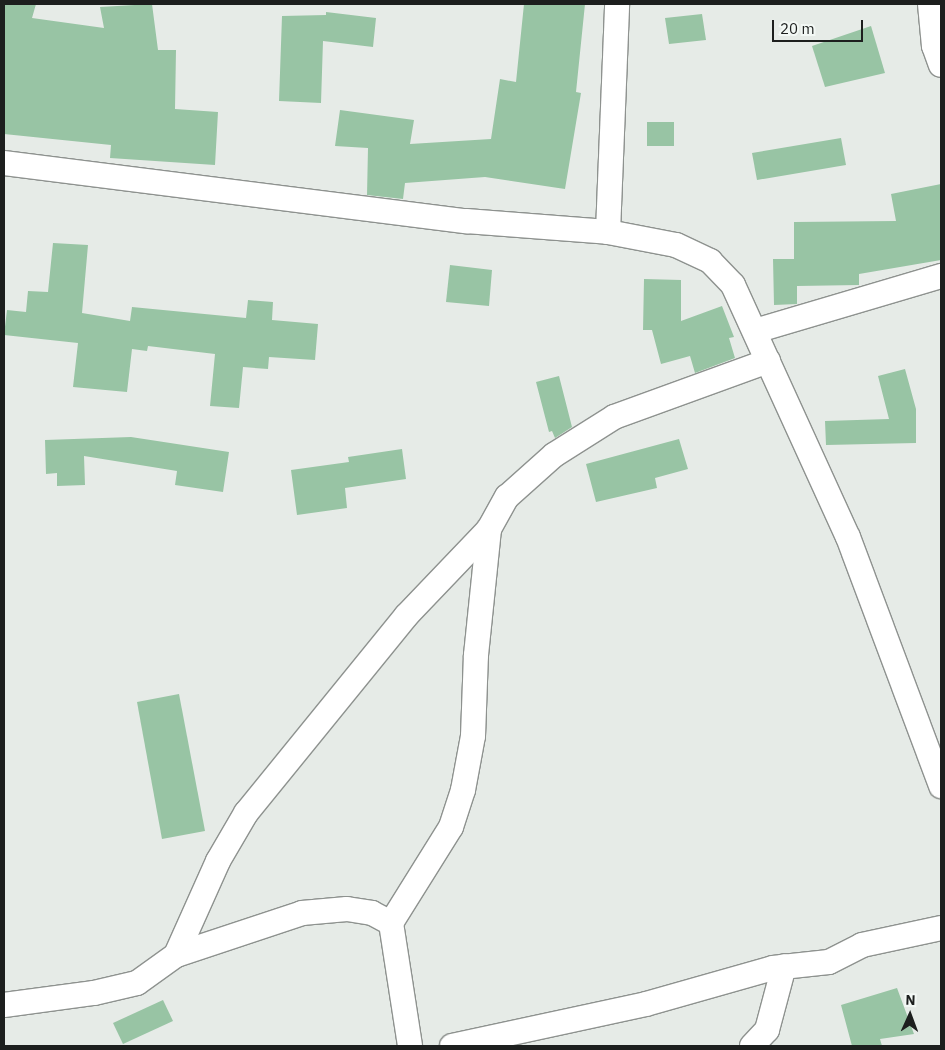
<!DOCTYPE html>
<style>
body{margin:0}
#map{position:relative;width:945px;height:1050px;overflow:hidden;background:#e6ebe7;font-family:"IBM Plex Sans",sans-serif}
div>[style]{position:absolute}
.building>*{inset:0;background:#98c4a4}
.roads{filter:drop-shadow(1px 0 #8e928f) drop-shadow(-1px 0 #8e928f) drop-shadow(0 1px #8e928f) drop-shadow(0 -1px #8e928f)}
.minor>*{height:24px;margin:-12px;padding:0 12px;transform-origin:12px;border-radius:12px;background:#fff}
span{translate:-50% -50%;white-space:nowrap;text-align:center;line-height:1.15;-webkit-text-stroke:4px #f3f8f5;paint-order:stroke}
.frame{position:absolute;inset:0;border:5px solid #1d1f1e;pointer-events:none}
.north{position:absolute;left:885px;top:990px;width:50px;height:50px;-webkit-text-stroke:4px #f3f8f5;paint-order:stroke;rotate:2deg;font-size:14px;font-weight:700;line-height:20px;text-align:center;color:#1d1f1e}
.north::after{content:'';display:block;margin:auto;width:18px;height:22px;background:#1d1f1e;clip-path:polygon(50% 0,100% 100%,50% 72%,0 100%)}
.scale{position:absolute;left:772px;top:20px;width:91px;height:22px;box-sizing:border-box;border:2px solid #1d1f1e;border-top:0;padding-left:6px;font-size:15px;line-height:18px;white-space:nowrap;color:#1d1f1e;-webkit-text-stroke:4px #f3f8f5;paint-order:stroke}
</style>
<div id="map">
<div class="building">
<div style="clip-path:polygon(4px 4px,36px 4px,32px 18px,104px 28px,100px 7px,152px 4px,158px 50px,176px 50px,175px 109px,218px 112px,215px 165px,110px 158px,111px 145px,4px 134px)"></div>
<div style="clip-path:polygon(524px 4px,585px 4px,576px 92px,581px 93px,565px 189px,485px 177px,405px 183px,403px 199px,367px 195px,368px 148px,335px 146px,340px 110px,414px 120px,410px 144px,491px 139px,500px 79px,516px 82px)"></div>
<div style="clip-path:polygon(326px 12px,376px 18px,373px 47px,323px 41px,321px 103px,279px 101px,282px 16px,326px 15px)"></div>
<div style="clip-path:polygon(702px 14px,706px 40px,669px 44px,665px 18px)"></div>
<div style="clip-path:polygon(871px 26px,885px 73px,825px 87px,812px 46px)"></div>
<div style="clip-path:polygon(647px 122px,674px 122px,674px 146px,647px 146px)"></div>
<div style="clip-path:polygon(841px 138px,846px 165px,757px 180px,752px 153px)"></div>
<div style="clip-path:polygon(941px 184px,941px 260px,859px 274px,859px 285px,797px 286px,797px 304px,774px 305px,773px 259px,794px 259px,794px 222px,896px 221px,891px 194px)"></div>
<div style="clip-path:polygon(53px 243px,88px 245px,82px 313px,130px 321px,132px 307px,246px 318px,248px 300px,273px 302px,272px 320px,318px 324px,315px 360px,269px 357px,268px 369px,243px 367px,239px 408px,210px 406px,215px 354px,148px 346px,147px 351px,132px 349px,127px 392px,73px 387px,78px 343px,4px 335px,7px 310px,26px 312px,28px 291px,48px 292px)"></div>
<div style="clip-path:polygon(450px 265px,492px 270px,489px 306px,446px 302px)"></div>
<div style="clip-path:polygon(644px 279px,681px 280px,681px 321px,722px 306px,734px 337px,729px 338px,735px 358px,695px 373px,690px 356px,661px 364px,652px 330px,643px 330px)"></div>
<div style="clip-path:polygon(905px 369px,916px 409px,916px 443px,826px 445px,825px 421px,889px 419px,878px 376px)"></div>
<div style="clip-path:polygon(559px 376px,572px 427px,555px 438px,552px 431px,549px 432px,536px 382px)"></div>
<div style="clip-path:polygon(131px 437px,229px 452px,223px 492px,175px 485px,177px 471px,84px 456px,85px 485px,57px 486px,57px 473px,46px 474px,45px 440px)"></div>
<div style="clip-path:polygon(679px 439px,688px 469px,655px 478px,657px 488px,596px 502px,586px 464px)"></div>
<div style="clip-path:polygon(402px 449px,406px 479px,345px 488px,347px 508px,297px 515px,291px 470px,349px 462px,348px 457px)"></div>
<div style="clip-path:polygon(179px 694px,205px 831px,162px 839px,137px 702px)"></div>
<div style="clip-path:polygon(897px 988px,914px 1034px,880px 1039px,882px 1046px,852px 1046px,841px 1005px)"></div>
<div style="clip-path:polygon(163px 1000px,173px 1021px,123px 1044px,113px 1023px)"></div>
</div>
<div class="roads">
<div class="minor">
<div style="left:930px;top:4px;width:42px;rotate:84.6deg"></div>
<div style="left:934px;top:46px;width:20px;rotate:70deg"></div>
<div style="left:4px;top:163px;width:466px;rotate:7.2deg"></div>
<div style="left:466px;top:221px;width:142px;rotate:4.4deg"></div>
<div style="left:608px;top:232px;width:69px;rotate:10.8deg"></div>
<div style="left:676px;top:245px;width:38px;rotate:25deg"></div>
<div style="left:710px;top:261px;width:33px;rotate:46deg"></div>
<div style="left:733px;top:285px;width:277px;rotate:65.5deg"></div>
<div style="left:848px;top:537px;width:266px;rotate:69.5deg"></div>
<div style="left:608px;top:232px;width:228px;rotate:-87.7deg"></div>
<div style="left:755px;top:331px;width:194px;rotate:-16.5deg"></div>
<div style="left:391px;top:923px;width:113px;rotate:-58deg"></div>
<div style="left:451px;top:827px;width:39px;rotate:-72deg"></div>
<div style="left:463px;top:790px;width:55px;rotate:-79.5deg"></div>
<div style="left:473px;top:736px;width:81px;rotate:-87.9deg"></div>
<div style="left:476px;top:655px;width:127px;rotate:-84.1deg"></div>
<div style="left:176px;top:955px;width:133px;rotate:-18.4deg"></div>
<div style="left:302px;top:913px;width:45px;rotate:-5.1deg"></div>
<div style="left:347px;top:909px;width:25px;rotate:9deg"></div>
<div style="left:372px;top:913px;width:21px;rotate:28deg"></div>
<div style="left:391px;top:923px;width:124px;rotate:81.2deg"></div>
<div style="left:4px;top:1005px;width:91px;rotate:-7.6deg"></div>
<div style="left:94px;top:993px;width:44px;rotate:-13.1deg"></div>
<div style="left:137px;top:983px;width:48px;rotate:-35.7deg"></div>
<div style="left:176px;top:955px;width:103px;rotate:-65.9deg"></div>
<div style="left:218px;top:861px;width:56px;rotate:-59.7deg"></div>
<div style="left:246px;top:813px;width:254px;rotate:-50.9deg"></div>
<div style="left:406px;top:616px;width:120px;rotate:-46.3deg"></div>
<div style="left:489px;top:529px;width:37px;rotate:-61deg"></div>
<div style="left:507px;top:497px;width:63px;rotate:-41.8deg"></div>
<div style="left:554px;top:455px;width:71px;rotate:-32.3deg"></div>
<div style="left:614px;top:417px;width:164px;rotate:-20deg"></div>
<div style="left:452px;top:1046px;width:198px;rotate:-12.2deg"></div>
<div style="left:646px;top:1004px;width:132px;rotate:-15.8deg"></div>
<div style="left:773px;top:968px;width:56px;rotate:-6.1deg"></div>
<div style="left:829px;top:962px;width:37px;rotate:-27deg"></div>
<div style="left:862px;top:945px;width:81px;rotate:-12.1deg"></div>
<div style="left:752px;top:1046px;width:22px;rotate:-47deg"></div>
<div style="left:767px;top:1030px;width:66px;rotate:-75.1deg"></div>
</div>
</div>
<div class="frame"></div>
<div class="north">N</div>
<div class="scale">20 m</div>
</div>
